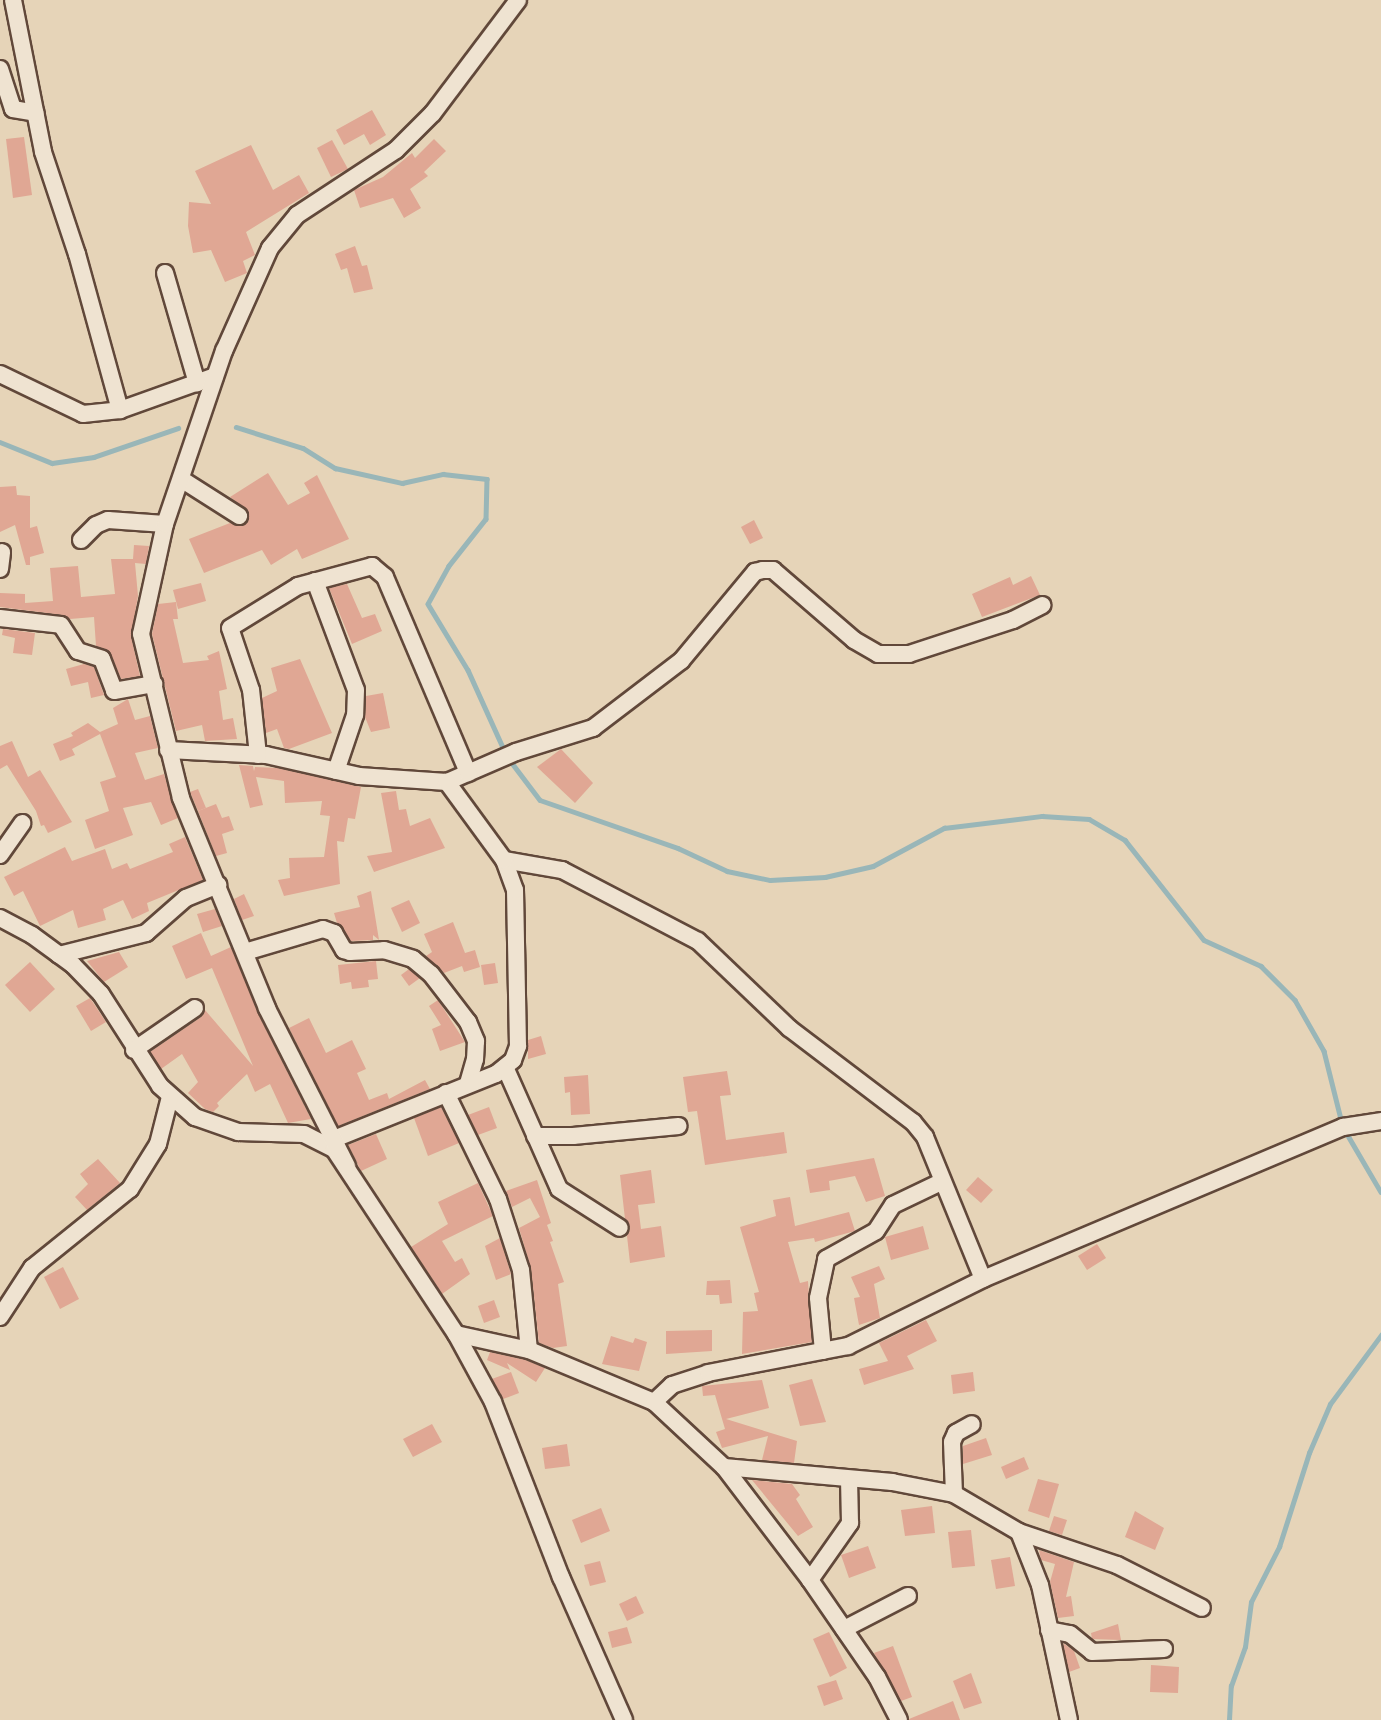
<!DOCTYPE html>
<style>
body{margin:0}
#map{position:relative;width:1381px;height:1720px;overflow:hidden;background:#e6d4b8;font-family:"Libre Bodoni",serif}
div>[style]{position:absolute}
.stream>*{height:4.5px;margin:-2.25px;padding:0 2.25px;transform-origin:2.25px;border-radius:2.25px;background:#99b6b8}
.building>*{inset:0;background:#e0a794}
.roads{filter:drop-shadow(2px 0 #61483a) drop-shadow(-2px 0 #61483a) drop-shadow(0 2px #61483a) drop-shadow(0 -2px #61483a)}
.minor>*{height:16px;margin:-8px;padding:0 8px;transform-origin:8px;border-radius:8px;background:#efe3d1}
span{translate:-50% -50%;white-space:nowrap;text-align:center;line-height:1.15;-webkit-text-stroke:5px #efe3d1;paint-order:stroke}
</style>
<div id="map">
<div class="stream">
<div style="left:236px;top:427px;width:70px;rotate:17.4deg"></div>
<div style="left:303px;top:448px;width:38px;rotate:32deg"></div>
<div style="left:335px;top:468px;width:69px;rotate:12.6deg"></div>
<div style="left:402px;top:483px;width:42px;rotate:-12.4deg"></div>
<div style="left:443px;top:474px;width:44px;rotate:6.5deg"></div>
<div style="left:487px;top:479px;width:40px;rotate:91.4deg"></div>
<div style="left:486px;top:519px;width:60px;rotate:128.2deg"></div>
<div style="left:449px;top:566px;width:43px;rotate:118.9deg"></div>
<div style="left:428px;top:604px;width:77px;rotate:58.8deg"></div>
<div style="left:468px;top:670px;width:90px;rotate:65.7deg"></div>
<div style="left:0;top:442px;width:56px;rotate:22deg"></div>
<div style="left:52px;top:463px;width:42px;rotate:-8.1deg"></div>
<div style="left:94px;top:457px;width:89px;rotate:-19deg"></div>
<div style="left:509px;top:759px;width:51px;rotate:52.9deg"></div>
<div style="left:540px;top:800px;width:146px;rotate:19.2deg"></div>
<div style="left:678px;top:848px;width:54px;rotate:25.1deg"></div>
<div style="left:727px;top:871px;width:44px;rotate:11.8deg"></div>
<div style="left:770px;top:880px;width:55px;rotate:-3.1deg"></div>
<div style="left:825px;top:877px;width:49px;rotate:-12.9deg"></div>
<div style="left:873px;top:866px;width:81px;rotate:-28.2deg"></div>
<div style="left:944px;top:828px;width:99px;rotate:-7deg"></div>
<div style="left:1042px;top:816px;width:47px;rotate:3.7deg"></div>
<div style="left:1089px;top:819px;width:42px;rotate:30.3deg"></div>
<div style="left:1125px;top:840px;width:127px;rotate:51.7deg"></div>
<div style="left:1204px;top:940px;width:63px;rotate:24.5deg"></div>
<div style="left:1261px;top:966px;width:48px;rotate:45deg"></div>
<div style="left:1295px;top:1000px;width:59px;rotate:60.4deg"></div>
<div style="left:1324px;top:1051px;width:78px;rotate:76deg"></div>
<div style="left:1343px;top:1127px;width:75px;rotate:59.7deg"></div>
<div style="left:1229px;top:1720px;width:34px;rotate:-87deg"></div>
<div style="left:1231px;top:1686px;width:41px;rotate:-70.3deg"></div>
<div style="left:1245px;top:1647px;width:45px;rotate:-82.4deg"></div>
<div style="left:1251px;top:1602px;width:62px;rotate:-63deg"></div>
<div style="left:1279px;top:1547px;width:99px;rotate:-72.3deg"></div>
<div style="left:1309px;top:1453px;width:53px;rotate:-66.8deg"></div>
<div style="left:1330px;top:1404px;width:86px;rotate:-53.5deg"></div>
</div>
<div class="building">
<div style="clip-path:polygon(372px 110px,386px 135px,370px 145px,364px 134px,344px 145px,336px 130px)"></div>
<div style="clip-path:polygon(24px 137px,32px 195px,13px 198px,6px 139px)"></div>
<div style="clip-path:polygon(434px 139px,446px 151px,424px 172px,428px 176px,410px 189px,421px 208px,404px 218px,393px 198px,360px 208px,354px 190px,383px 177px,412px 153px,415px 158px)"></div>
<div style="clip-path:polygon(332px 140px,348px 169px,331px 177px,317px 148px)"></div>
<div style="clip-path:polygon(251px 145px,273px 190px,299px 175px,309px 193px,246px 232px,255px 255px,243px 261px,247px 273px,225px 282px,211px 250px,193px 253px,188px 226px,189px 202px,211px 204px,195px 171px)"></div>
<div style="clip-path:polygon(355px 246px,362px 266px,367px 265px,373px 289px,354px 293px,347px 268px,341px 270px,335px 254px)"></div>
<div style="clip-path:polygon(268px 473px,288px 505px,310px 493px,304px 483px,317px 475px,349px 539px,302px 559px,297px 549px,271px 565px,262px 550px,204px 573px,189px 539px,230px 523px,244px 525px,248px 511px,230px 497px)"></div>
<div style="clip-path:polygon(16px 486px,17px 495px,30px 496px,30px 528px,37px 526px,44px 553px,30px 557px,30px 565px,26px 565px,15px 525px,0 532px,0 487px)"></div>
<div style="clip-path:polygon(754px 520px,763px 538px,750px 544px,741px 527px)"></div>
<div style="clip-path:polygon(134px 545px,149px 546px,146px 564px,135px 563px,138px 596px,131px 636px,140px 676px,121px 679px,110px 652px,96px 646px,94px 617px,70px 619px,62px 615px,0 607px,0 593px,25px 594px,25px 603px,53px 601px,50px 568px,78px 566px,81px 597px,115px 594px,111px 559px,133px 559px)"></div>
<div style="clip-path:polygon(1031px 576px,1040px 595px,982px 617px,972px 594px,1010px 577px,1013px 585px)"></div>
<div style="clip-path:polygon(201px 583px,206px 601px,178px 609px,173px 590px)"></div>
<div style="clip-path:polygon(347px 584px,362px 618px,375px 614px,382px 631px,352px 644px,329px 588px)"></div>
<div style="clip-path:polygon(176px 602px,178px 619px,173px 619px,183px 663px,209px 660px,207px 656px,219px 651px,227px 689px,219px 691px,223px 720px,233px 718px,237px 739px,205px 741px,202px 725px,176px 731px,152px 634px,158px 604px)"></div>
<div style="clip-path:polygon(3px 629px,35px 633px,32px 655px,13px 653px,15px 638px,2px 635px)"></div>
<div style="clip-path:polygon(300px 659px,332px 733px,289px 749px,284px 748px,277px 729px,266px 733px,262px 698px,277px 691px,271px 668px)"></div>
<div style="clip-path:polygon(84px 664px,94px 667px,104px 695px,91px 698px,88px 682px,71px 686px,66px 669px)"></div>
<div style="clip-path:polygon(383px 693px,390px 728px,371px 732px,365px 717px,366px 696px)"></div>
<div style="clip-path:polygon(128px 699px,135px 720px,150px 716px,158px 748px,135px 753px,145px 780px,164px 774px,178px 818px,161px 825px,151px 802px,123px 808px,133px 835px,95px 849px,85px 820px,109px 811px,100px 782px,116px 777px,100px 734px,72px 749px,75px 755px,60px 761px,53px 744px,73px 736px,71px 733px,88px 723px,100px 732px,118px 724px,113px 708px)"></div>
<div style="clip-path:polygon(12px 741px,28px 777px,40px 770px,72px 822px,48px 833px,44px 825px,41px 826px,36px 811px,7px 765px,0 769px,0 746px)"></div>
<div style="clip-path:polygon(561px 749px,593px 783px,575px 803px,537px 767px)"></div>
<div style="clip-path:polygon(239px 765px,253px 766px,254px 771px,255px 767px,278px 768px,361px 787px,355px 819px,348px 818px,344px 842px,337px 841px,340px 884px,284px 896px,278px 880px,290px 878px,289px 858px,324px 857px,330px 816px,320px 815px,322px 801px,285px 803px,284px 781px,256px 777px,263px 805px,250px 808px)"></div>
<div style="clip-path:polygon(198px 789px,206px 808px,198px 811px,190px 792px)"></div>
<div style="clip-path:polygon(396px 791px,399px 810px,406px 809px,410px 826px,430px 818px,445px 848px,374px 872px,367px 856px,392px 852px,381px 793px)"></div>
<div style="clip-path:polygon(216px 804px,222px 818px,229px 816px,234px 830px,222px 834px,227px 853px,216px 856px,198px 811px)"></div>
<div style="clip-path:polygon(185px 837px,203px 880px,147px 903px,149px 911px,132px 919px,123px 900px,103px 909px,106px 920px,78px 928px,73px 910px,40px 926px,23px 891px,14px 896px,4px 877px,65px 847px,72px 861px,105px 849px,112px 869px,127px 863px,130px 869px,173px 852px,169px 844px)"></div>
<div style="clip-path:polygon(371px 891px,379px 940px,373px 935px,373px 940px,351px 941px,337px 923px,334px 913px,360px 907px,357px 896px)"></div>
<div style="clip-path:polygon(244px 894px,254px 916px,242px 920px,234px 899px)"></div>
<div style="clip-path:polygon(409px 900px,420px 923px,402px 932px,391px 908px)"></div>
<div style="clip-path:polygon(215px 909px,222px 926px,203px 932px,197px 914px)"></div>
<div style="clip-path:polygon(453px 922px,465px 953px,475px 950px,480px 967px,464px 972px,462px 966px,444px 973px,426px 956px,432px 952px,424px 934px)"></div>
<div style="clip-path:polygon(201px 933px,211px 956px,231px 947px,258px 1013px,311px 1119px,288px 1123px,270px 1084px,255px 1092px,247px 1074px,217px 1103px,219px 1106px,213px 1112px,205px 1109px,188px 1093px,198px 1082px,182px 1054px,161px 1069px,150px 1052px,201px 1017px,205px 1010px,253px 1066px,212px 968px,186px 979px,172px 946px)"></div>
<div style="clip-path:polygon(119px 952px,128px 967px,104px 982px,87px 961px)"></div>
<div style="clip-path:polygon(376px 961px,378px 979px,368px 980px,369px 987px,352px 989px,351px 982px,340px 984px,338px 965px)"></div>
<div style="clip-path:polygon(30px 962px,55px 989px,30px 1012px,5px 985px)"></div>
<div style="clip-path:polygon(495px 963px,498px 983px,484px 985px,481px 965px)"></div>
<div style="clip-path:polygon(409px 969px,420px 978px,409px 986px,401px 975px)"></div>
<div style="clip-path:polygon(90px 998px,106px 1022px,91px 1031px,76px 1006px)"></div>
<div style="clip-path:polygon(438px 1000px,465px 1042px,440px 1051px,432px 1029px,441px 1025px,429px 1006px)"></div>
<div style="clip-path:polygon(309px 1018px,326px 1053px,352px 1040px,366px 1069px,357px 1073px,369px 1100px,387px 1093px,389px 1099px,425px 1080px,430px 1089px,338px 1126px,289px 1028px)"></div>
<div style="clip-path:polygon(541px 1036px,546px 1054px,528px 1059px,528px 1040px)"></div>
<div style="clip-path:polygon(727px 1071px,731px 1095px,720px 1096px,726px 1140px,784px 1132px,787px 1153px,705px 1165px,697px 1111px,688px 1112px,683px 1077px)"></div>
<div style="clip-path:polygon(588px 1075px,590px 1114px,571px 1115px,570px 1092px,565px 1093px,564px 1077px)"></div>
<div style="clip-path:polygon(441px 1107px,459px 1143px,428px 1156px,414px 1118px)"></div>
<div style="clip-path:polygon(489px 1107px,497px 1128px,478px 1135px,468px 1115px)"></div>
<div style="clip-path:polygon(376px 1134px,387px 1159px,361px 1171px,348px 1145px)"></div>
<div style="clip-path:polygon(874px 1158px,885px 1196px,866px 1202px,855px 1176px,829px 1181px,830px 1190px,810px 1193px,806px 1170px)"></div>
<div style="clip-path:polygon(98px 1159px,120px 1183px,87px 1210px,75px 1197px,88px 1184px,80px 1174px)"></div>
<div style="clip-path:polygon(651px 1170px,655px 1203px,638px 1205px,641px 1229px,661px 1226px,665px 1257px,630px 1263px,627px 1236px,630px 1228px,625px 1219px,620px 1175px)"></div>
<div style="clip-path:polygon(978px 1177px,993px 1190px,981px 1203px,966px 1190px)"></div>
<div style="clip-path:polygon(537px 1180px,551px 1223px,547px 1225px,553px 1241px,550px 1242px,564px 1282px,558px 1284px,567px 1346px,553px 1348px,539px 1343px,531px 1269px,519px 1228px,540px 1217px,530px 1198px,512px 1207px,506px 1191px)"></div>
<div style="clip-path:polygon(478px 1183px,493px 1216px,442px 1241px,455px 1262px,462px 1258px,470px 1274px,442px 1294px,411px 1247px,448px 1224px,438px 1202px)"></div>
<div style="clip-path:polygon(790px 1197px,795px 1226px,849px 1212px,855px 1231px,815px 1242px,814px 1238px,788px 1242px,800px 1283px,808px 1281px,812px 1342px,742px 1354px,743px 1312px,758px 1311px,754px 1293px,759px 1292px,740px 1227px,776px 1216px,773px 1200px)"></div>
<div style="clip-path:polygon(923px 1226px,929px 1249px,891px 1260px,885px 1237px)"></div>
<div style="clip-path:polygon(500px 1238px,511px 1274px,496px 1280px,485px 1246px)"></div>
<div style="clip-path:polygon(1097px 1244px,1106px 1258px,1087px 1270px,1078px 1256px)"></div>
<div style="clip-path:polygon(879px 1266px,885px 1279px,874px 1284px,880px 1318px,859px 1325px,854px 1298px,860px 1297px,851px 1277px)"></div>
<div style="clip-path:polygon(63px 1267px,79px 1299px,60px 1309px,44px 1277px)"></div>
<div style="clip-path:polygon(730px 1280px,732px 1303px,720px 1304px,719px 1295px,706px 1295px,707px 1281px)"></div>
<div style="clip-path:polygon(494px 1300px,500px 1317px,484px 1323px,478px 1306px)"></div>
<div style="clip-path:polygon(926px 1320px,937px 1341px,907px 1356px,914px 1369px,864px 1385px,859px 1369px,888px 1361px,879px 1343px)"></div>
<div style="clip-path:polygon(712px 1330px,712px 1351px,666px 1354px,666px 1331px)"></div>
<div style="clip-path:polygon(611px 1336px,633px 1343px,635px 1338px,647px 1342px,639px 1371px,602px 1364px)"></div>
<div style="clip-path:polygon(490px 1352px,526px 1360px,545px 1368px,536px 1382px,507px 1363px,510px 1370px,487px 1360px)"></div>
<div style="clip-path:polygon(511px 1372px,519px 1393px,503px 1399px,492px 1379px)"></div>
<div style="clip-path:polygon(973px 1372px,975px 1391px,953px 1394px,951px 1375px)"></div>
<div style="clip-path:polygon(812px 1379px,826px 1422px,800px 1426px,789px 1385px)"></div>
<div style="clip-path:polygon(762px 1380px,769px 1408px,726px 1419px,797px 1441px,794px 1463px,762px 1460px,768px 1436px,722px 1448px,716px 1432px,725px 1429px,715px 1395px,703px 1396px,702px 1386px)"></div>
<div style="clip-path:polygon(432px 1424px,442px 1442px,413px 1457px,403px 1439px)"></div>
<div style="clip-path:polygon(986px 1438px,992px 1455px,963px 1464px,963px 1446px)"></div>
<div style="clip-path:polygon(567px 1444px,570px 1466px,545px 1469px,542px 1448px)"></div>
<div style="clip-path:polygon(1024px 1457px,1029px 1469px,1006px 1479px,1001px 1467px)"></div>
<div style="clip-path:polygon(1038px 1479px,1059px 1484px,1049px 1518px,1028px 1511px)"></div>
<div style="clip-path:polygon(752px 1480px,792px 1484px,800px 1495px,796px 1499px,813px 1527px,798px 1536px)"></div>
<div style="clip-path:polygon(932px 1506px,935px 1533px,905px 1536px,901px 1510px)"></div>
<div style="clip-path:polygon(601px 1508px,610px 1531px,581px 1543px,572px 1520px)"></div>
<div style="clip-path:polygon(1135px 1511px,1164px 1528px,1155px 1550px,1125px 1537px)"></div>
<div style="clip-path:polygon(1054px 1516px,1067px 1520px,1062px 1535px,1049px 1531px)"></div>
<div style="clip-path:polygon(971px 1530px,975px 1566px,952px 1568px,948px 1532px)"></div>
<div style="clip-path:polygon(868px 1546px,876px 1568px,849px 1578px,841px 1555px)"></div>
<div style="clip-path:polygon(1039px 1550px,1074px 1562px,1066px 1597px,1071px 1596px,1074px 1616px,1058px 1618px,1050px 1582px,1055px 1564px,1041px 1560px)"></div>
<div style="clip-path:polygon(1010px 1557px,1015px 1586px,996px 1589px,991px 1560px)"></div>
<div style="clip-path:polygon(600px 1561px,606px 1582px,590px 1586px,584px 1565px)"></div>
<div style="clip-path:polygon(636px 1596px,644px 1613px,627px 1621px,619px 1604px)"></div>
<div style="clip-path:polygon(1118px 1624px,1121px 1640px,1092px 1639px,1091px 1633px)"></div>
<div style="clip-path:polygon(627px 1627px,632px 1643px,612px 1648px,608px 1632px)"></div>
<div style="clip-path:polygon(829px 1632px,847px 1668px,830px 1677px,813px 1639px)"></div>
<div style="clip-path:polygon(1063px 1643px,1074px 1651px,1080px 1668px,1069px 1672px)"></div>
<div style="clip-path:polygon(893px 1646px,912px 1697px,901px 1701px,874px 1653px)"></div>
<div style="clip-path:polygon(1151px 1665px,1179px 1667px,1178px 1693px,1150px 1692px)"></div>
<div style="clip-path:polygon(971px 1673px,982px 1703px,964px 1709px,953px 1681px)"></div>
<div style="clip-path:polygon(836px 1680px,843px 1699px,824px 1706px,817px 1686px)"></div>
<div style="clip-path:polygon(953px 1701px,960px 1720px,909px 1720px,909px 1719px)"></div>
</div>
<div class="roads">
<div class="minor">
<div style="left:13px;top:0;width:155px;rotate:78.8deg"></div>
<div style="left:43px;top:152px;width:108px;rotate:71.6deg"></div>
<div style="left:77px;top:254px;width:162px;rotate:74.6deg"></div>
<div style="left:0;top:69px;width:42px;rotate:72deg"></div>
<div style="left:13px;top:109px;width:23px;rotate:10deg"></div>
<div style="left:165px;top:273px;width:115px;rotate:73.8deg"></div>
<div style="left:0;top:374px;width:92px;rotate:25.7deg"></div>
<div style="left:83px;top:414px;width:37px;rotate:-6deg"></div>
<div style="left:120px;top:410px;width:101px;rotate:-19.7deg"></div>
<div style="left:181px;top:479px;width:69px;rotate:32.5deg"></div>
<div style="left:81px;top:540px;width:21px;rotate:-45deg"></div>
<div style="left:96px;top:525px;width:13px;rotate:-23deg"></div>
<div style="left:108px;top:520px;width:57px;rotate:4deg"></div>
<div style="left:0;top:569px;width:17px;rotate:-83deg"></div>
<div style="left:315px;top:581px;width:116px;rotate:69.4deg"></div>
<div style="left:356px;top:690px;width:25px;rotate:92deg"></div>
<div style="left:355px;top:715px;width:59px;rotate:108.7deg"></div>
<div style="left:0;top:618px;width:61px;rotate:6.5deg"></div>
<div style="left:61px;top:625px;width:31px;rotate:57deg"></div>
<div style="left:78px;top:651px;width:25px;rotate:18deg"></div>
<div style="left:102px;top:659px;width:34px;rotate:69deg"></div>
<div style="left:114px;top:691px;width:41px;rotate:-9.9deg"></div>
<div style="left:168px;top:750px;width:98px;rotate:2.9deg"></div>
<div style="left:266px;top:755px;width:95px;rotate:12.7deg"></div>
<div style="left:359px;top:776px;width:88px;rotate:3.9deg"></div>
<div style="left:447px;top:782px;width:75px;rotate:-23.5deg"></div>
<div style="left:516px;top:752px;width:81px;rotate:-17.3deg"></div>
<div style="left:593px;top:728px;width:111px;rotate:-37.3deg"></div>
<div style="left:681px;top:661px;width:116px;rotate:-50.3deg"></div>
<div style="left:755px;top:572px;width:8px;rotate:-14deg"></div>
<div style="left:763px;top:570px;width:10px"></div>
<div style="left:773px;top:570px;width:107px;rotate:40.8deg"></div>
<div style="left:854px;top:640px;width:28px;rotate:30deg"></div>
<div style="left:878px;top:654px;width:31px"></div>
<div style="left:909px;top:654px;width:109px;rotate:-18.1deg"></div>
<div style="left:1013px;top:620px;width:33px;rotate:-27deg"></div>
<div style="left:258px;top:755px;width:65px;rotate:-96.1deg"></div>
<div style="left:251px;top:690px;width:65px;rotate:-108.7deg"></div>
<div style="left:230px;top:628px;width:80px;rotate:-31.7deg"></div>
<div style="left:298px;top:586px;width:77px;rotate:-15.1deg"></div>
<div style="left:372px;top:566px;width:17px;rotate:40deg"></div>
<div style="left:385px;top:577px;width:213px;rotate:67deg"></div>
<div style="left:0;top:855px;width:39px;rotate:-55deg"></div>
<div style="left:504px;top:860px;width:59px;rotate:9.8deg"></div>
<div style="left:562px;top:870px;width:153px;rotate:27.6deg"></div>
<div style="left:698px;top:941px;width:126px;rotate:43.7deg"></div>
<div style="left:789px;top:1028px;width:156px;rotate:37.2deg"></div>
<div style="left:913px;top:1122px;width:19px;rotate:51deg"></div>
<div style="left:925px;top:1137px;width:153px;rotate:67.8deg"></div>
<div style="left:0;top:918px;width:36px;rotate:28deg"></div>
<div style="left:32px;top:935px;width:51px;rotate:36.2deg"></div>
<div style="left:73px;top:965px;width:40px;rotate:46deg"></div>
<div style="left:101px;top:994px;width:109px;rotate:57.3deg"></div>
<div style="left:160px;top:1086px;width:47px;rotate:41.5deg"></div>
<div style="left:195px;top:1117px;width:46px;rotate:19.2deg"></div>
<div style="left:238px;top:1132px;width:66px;rotate:1.7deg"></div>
<div style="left:304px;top:1134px;width:34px;rotate:27deg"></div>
<div style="left:334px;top:1149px;width:222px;rotate:56.6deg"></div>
<div style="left:456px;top:1334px;width:77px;rotate:61.4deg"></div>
<div style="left:493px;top:1402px;width:188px;rotate:68.8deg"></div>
<div style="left:561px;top:1577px;width:156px;rotate:66.2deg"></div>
<div style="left:245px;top:952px;width:81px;rotate:-16.4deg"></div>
<div style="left:323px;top:929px;width:12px;rotate:20deg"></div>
<div style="left:334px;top:933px;width:20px;rotate:60deg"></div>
<div style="left:344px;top:950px;width:6px;rotate:18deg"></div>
<div style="left:350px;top:952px;width:34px;rotate:-3deg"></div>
<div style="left:384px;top:950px;width:30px;rotate:17deg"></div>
<div style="left:413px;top:959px;width:23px;rotate:40deg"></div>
<div style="left:431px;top:974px;width:61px;rotate:52.4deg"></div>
<div style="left:468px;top:1022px;width:21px;rotate:67deg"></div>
<div style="left:476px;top:1041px;width:18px;rotate:93deg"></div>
<div style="left:475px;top:1059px;width:26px;rotate:106deg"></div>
<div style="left:59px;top:955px;width:90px;rotate:-14.2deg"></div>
<div style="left:146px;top:933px;width:53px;rotate:-41.2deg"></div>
<div style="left:186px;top:898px;width:35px;rotate:-22deg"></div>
<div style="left:134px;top:1050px;width:74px;rotate:-34.5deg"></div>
<div style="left:505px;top:1067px;width:133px;rotate:66.1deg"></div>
<div style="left:559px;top:1189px;width:72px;rotate:32.6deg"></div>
<div style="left:446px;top:1093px;width:118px;rotate:63.9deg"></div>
<div style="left:498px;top:1199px;width:75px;rotate:72.1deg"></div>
<div style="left:521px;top:1270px;width:80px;rotate:84.3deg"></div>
<div style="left:535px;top:1136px;width:38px"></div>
<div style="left:573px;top:1136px;width:106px;rotate:-5.4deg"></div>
<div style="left:334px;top:1139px;width:175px;rotate:-21.9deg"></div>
<div style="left:496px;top:1074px;width:22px;rotate:-39deg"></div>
<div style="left:513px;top:1060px;width:15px;rotate:-70deg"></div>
<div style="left:518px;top:1046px;width:156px;rotate:-91.1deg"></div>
<div style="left:515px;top:890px;width:32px;rotate:-110deg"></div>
<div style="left:504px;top:860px;width:97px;rotate:-126.2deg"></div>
<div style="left:347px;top:1166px;width:177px;rotate:-116.9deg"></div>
<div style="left:267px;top:1008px;width:227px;rotate:-112.3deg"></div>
<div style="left:181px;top:798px;width:169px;rotate:-103.7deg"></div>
<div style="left:141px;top:634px;width:113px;rotate:-77.7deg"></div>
<div style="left:165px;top:524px;width:183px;rotate:-71.2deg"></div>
<div style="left:224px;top:351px;width:113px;rotate:-65.9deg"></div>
<div style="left:270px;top:248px;width:43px;rotate:-50.7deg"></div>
<div style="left:297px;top:215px;width:118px;rotate:-33.3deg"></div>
<div style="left:396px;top:150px;width:52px;rotate:-45deg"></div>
<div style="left:433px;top:113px;width:141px;rotate:-53deg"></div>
<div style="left:0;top:1317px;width:59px;rotate:-56.9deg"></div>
<div style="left:32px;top:1268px;width:126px;rotate:-38.9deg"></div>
<div style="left:130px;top:1189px;width:53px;rotate:-58.1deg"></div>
<div style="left:158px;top:1144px;width:49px;rotate:-75.7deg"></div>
<div style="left:456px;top:1334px;width:75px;rotate:12.4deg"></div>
<div style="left:529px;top:1350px;width:135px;rotate:22.6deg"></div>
<div style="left:654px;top:1402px;width:96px;rotate:42.9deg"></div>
<div style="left:724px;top:1467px;width:142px;rotate:52.7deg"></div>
<div style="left:810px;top:1580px;width:118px;rotate:55.4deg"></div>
<div style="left:877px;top:1677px;width:48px;rotate:62.9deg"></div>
<div style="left:823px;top:1351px;width:53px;rotate:-95.4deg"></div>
<div style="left:818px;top:1298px;width:40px;rotate:-78deg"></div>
<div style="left:826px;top:1259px;width:57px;rotate:-29.2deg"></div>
<div style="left:876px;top:1231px;width:31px;rotate:-57deg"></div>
<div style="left:893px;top:1205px;width:55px;rotate:-25.6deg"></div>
<div style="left:654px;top:1402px;width:25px;rotate:-43deg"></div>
<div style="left:672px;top:1385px;width:38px;rotate:-18deg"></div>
<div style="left:708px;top:1373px;width:143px;rotate:-10.9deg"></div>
<div style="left:848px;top:1346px;width:151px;rotate:-26.4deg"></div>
<div style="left:983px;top:1279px;width:391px;rotate:-22.9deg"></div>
<div style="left:1343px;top:1127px;width:38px;rotate:-9deg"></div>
<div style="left:724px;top:1467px;width:169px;rotate:5.1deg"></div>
<div style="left:892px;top:1482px;width:63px;rotate:11deg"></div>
<div style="left:954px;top:1494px;width:75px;rotate:30.3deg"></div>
<div style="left:1019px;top:1532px;width:103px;rotate:18.6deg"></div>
<div style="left:1117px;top:1565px;width:95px;rotate:26.8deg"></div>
<div style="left:954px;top:1494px;width:52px;rotate:-92.2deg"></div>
<div style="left:952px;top:1442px;width:10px;rotate:-66deg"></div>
<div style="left:956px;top:1433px;width:18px;rotate:-29deg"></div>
<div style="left:1019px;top:1532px;width:57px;rotate:68.4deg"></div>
<div style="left:1040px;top:1585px;width:138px;rotate:77.9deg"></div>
<div style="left:810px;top:1580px;width:70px;rotate:-54.9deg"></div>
<div style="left:850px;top:1523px;width:43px;rotate:-91.3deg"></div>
<div style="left:844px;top:1629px;width:72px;rotate:-27.3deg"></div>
<div style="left:1049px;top:1630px;width:21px;rotate:11deg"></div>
<div style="left:1070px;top:1634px;width:28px;rotate:39deg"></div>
<div style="left:1092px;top:1652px;width:72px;rotate:-2.4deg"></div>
</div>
</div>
</div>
